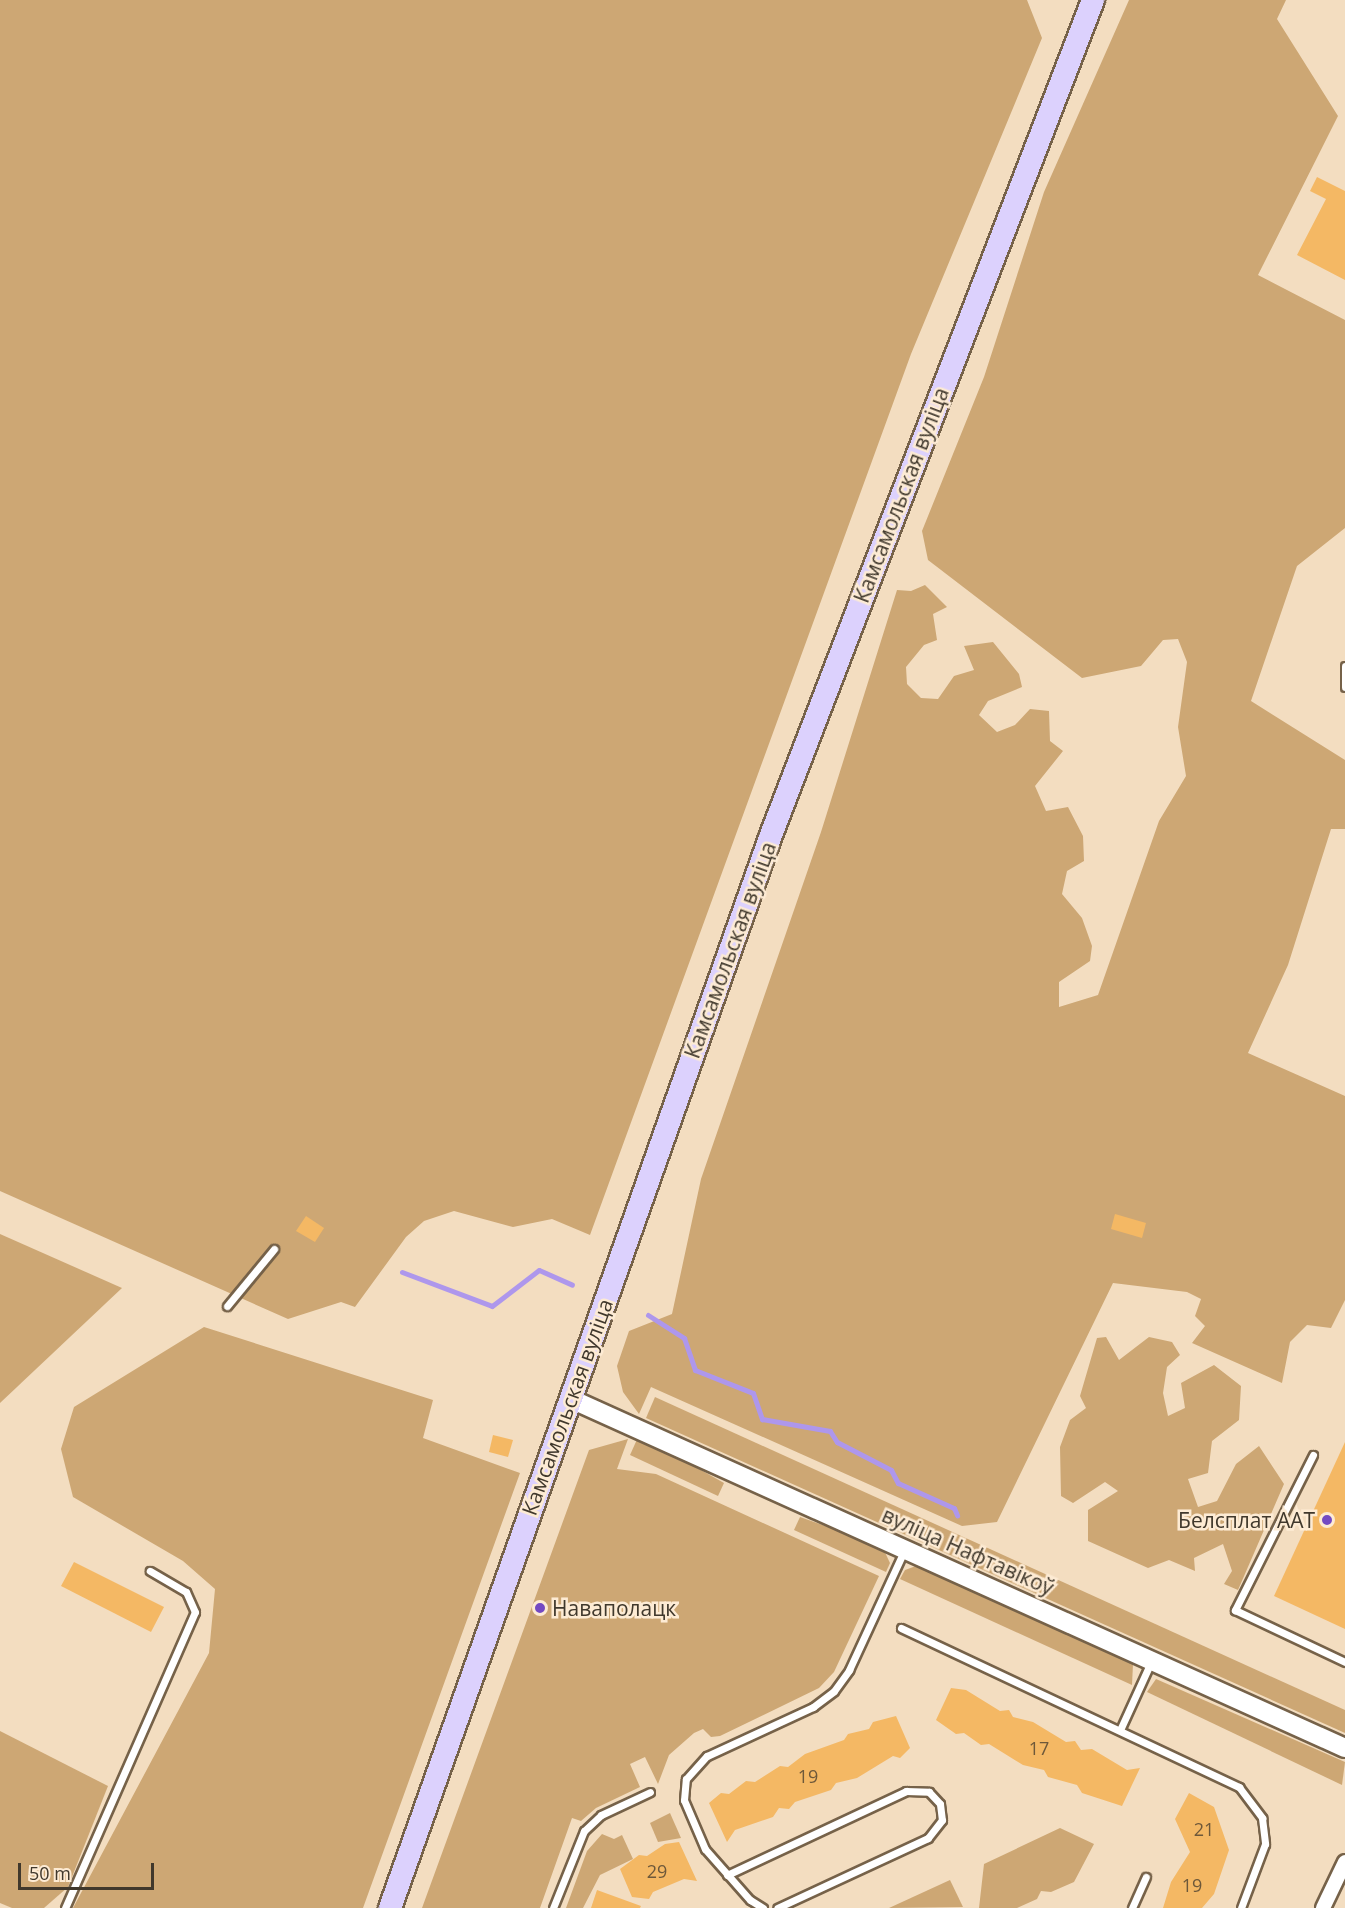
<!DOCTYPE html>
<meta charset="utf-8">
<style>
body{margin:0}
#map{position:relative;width:1345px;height:1908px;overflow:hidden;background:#f3ddc0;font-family:"Open Sans",sans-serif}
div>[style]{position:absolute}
.green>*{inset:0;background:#cda774}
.stream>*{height:5px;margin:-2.5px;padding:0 2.5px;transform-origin:2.5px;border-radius:2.5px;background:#ae97ec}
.building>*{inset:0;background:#f4b864}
.roads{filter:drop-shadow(2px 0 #766249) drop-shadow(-2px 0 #766249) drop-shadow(0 2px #766249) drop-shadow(0 -2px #766249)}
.service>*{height:7px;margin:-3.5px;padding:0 3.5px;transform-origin:3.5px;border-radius:3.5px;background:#fff}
.minor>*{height:14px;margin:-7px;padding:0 7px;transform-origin:7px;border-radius:7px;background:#fff}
.tertiary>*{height:18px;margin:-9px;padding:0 9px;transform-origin:9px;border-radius:9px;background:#fff}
.primary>*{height:22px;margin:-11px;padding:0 11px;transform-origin:11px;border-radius:11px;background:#dcd1fd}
.dots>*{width:16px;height:16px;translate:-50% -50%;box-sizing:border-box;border:3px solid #fdebd4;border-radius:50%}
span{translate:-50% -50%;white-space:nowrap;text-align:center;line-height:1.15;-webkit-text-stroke:5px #fdebd4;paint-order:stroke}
.number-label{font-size:18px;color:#6d583a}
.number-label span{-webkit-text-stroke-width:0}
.street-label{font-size:21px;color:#40382c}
.poi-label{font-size:21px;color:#40382c}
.right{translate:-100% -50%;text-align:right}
.left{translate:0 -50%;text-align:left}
.scale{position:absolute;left:18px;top:1863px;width:136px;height:27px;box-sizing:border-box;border:3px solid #40382c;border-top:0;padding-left:8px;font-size:18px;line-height:21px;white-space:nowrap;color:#40382c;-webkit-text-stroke:4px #fdebd4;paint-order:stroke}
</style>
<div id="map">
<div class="green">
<div style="clip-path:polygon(0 0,1027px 0,1042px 38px,911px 354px,590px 1235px,552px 1219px,513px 1227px,454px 1211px,424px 1221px,406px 1237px,355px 1307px,341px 1302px,288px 1319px,0 1191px)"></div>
<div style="clip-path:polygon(1129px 0,1286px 0,1277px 19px,1338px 116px,1258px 275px,1345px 320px,1345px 528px,1297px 566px,1251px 701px,1345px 760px,1345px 829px,1331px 829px,1288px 965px,1248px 1053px,1345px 1096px,1345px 1300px,1331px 1328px,1307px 1325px,1290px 1342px,1282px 1383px,1192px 1343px,1205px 1326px,1195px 1316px,1201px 1299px,1187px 1292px,1113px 1283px,997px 1522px,962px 1526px,651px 1387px,639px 1414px,623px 1392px,617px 1366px,629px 1331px,672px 1314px,701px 1179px,821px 832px,897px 590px,911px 591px,925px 585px,947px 607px,933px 614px,937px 640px,924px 645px,906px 667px,907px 684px,921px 698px,938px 699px,954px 676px,974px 670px,964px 646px,993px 642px,1019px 674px,1022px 687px,988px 701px,979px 715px,997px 732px,1015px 725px,1030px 709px,1049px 711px,1050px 741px,1063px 751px,1035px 786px,1046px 811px,1068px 807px,1083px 836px,1084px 861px,1067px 871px,1062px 894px,1082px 918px,1092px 946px,1090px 961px,1059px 982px,1059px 1007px,1098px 995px,1159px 821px,1186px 776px,1178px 727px,1187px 662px,1178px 639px,1163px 640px,1141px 666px,1082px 678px,928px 560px,922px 531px,984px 377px,1044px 192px)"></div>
<div style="clip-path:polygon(0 1234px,122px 1288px,0 1403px)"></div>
<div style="clip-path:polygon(204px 1327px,433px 1400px,423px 1438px,520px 1473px,363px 1908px,73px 1908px,209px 1653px,215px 1589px,183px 1561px,73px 1497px,61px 1449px,74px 1407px)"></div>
<div style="clip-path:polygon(1106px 1337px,1119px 1360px,1149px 1337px,1172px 1342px,1180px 1355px,1167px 1367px,1163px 1393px,1168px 1416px,1185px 1408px,1181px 1383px,1214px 1365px,1241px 1386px,1239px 1420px,1212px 1441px,1208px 1473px,1188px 1479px,1198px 1507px,1217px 1501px,1236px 1464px,1259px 1446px,1284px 1484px,1238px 1590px,1224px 1584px,1232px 1571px,1223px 1544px,1194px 1558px,1195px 1571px,1169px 1560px,1148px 1568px,1088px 1541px,1088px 1510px,1118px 1491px,1105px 1482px,1073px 1503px,1061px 1496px,1060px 1447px,1070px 1420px,1086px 1408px,1080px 1396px,1097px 1338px)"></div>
<div style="clip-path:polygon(655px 1397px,1345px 1710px,1345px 1733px,646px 1418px)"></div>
<div style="clip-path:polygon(639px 1435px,724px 1483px,718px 1496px,630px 1455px)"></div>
<div style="clip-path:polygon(628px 1439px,617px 1469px,656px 1474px,879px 1576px,834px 1672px,819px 1688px,720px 1736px,711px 1737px,703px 1729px,694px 1733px,669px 1755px,658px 1784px,645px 1757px,630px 1764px,640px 1787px,596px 1808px,581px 1821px,572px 1818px,540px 1908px,422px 1908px,589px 1450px)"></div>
<div style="clip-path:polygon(800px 1517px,882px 1546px,890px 1563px,886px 1572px,794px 1530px)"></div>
<div style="clip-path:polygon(916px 1566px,1133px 1664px,1132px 1685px,900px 1579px,905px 1570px)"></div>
<div style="clip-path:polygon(1156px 1679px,1345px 1762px,1342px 1785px,1147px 1692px)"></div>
<div style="clip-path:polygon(0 1731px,108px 1786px,68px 1887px,44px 1908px,12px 1908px,0 1903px)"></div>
<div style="clip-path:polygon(670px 1813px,681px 1838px,658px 1842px,650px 1823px)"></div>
<div style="clip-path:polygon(1060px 1828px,1094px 1844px,1074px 1882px,1051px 1892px,1041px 1891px,1037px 1899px,1017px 1908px,979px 1908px,984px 1864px)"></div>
<div style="clip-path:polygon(602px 1834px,614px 1839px,622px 1835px,633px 1859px,600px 1875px,583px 1908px,566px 1908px,587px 1851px)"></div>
<div style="clip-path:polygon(950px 1880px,963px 1907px,889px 1908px)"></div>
</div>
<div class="stream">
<div style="left:402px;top:1272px;width:96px;rotate:20.7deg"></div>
<div style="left:492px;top:1306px;width:59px;rotate:-37.5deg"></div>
<div style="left:539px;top:1270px;width:36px;rotate:24deg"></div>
<div style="left:648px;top:1315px;width:43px;rotate:32.6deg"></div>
<div style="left:684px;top:1338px;width:34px;rotate:71deg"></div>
<div style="left:695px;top:1370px;width:62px;rotate:21.6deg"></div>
<div style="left:753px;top:1393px;width:28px;rotate:71deg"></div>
<div style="left:762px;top:1419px;width:69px;rotate:10deg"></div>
<div style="left:830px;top:1431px;width:13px;rotate:58deg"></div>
<div style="left:837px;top:1442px;width:61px;rotate:27.4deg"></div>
<div style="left:891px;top:1470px;width:15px;rotate:62deg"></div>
<div style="left:898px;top:1483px;width:61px;rotate:24.1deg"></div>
<div style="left:954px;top:1508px;width:8px;rotate:67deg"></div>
</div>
<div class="building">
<div style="clip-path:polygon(1317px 177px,1345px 191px,1345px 280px,1297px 255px,1326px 199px,1310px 191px)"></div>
<div style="clip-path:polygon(1115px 1214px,1146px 1223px,1142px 1238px,1111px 1229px)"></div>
<div style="clip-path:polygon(306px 1216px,324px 1228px,315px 1242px,296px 1231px)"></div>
<div style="clip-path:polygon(493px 1435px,513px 1440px,508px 1457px,489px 1452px)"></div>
<div style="clip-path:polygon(1345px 1442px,1345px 1629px,1274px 1596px)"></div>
<div style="clip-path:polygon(74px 1562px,164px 1607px,151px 1632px,61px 1586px)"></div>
<div style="clip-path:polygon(951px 1688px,966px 1690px,1000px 1711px,1009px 1710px,1013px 1717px,1033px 1722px,1066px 1742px,1075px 1741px,1081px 1750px,1092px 1749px,1127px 1770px,1140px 1768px,1122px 1806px,1082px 1793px,1077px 1785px,1048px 1777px,1044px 1770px,1023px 1765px,989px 1744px,981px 1745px,964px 1733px,956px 1734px,936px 1720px)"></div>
<div style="clip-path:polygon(896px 1716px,910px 1748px,900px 1758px,893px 1756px,857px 1778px,836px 1783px,831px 1790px,795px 1802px,789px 1809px,779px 1808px,773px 1817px,735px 1830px,727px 1842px,709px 1803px,721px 1793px,729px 1794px,746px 1781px,755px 1782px,780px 1766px,788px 1767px,805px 1754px,844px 1740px,848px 1734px,869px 1729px,873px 1722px)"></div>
<div style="clip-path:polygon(1189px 1793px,1214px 1807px,1229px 1850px,1214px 1894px,1202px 1908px,1163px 1908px,1171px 1882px,1190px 1852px,1175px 1819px)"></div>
<div style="clip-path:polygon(679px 1842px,697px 1881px,684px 1879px,653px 1892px,649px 1899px,632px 1897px,620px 1869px,639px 1855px,647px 1856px,665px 1844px)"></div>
<div style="clip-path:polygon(597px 1890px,641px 1906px,640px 1908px,591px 1908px)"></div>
</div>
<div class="roads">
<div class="service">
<div style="left:1345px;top:666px;width:21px;rotate:90deg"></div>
<div style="left:227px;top:1306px;width:74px;rotate:-50.5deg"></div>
<div style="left:1313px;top:1455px;width:174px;rotate:116.7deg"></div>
<div style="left:1235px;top:1610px;width:122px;rotate:25.3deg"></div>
<div style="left:901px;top:1628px;width:374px;rotate:25.2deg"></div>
<div style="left:1239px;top:1787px;width:39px;rotate:53deg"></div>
<div style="left:1262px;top:1818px;width:26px;rotate:83deg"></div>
<div style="left:1265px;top:1844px;width:68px;rotate:110.6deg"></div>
<div style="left:1120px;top:1730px;width:75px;rotate:-65.5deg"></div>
<div style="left:727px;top:1875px;width:198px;rotate:-25.1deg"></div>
<div style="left:906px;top:1791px;width:23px;rotate:2deg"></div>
<div style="left:929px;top:1792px;width:16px;rotate:47deg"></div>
<div style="left:940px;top:1804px;width:16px;rotate:83deg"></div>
<div style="left:942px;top:1820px;width:23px;rotate:128deg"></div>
<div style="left:928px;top:1838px;width:166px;rotate:155.1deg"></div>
<div style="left:65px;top:1908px;width:323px;rotate:-66.3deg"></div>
<div style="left:195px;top:1612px;width:22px;rotate:-114deg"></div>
<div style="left:186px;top:1592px;width:42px;rotate:-149.7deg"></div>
<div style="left:553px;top:1908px;width:83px;rotate:-68.1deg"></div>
<div style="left:584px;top:1831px;width:23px;rotate:-43deg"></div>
<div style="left:601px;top:1815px;width:54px;rotate:-25.1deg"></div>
<div style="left:763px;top:1908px;width:15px;rotate:-148deg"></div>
<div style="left:750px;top:1900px;width:68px;rotate:-131.4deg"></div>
<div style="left:705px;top:1849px;width:53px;rotate:-113.2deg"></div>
<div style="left:684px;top:1800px;width:21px;rotate:-85deg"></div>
<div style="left:686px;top:1779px;width:31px;rotate:-48deg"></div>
<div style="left:707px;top:1756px;width:117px;rotate:-24.8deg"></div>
<div style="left:813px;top:1707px;width:26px;rotate:-37deg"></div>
<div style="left:834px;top:1691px;width:26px;rotate:-54deg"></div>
<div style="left:849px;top:1670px;width:133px;rotate:-65.2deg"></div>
<div style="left:1132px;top:1908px;width:34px;rotate:-66deg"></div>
</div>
<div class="minor">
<div style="left:1323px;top:1908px;width:51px;rotate:-64.4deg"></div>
</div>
<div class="tertiary">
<div style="left:571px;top:1399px;width:849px;rotate:24.27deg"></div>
</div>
<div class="primary">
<div style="left:390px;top:1908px;width:1139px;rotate:-70.45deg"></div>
<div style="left:771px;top:835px;width:895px;rotate:-68.91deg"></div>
</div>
</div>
<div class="dots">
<div style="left:1327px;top:1520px;background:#744ac2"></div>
<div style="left:540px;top:1608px;background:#744ac2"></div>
</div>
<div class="number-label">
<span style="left:1039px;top:1748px">17</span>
<span style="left:808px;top:1776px">19</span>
<span style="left:1204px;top:1829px">21</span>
<span style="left:657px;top:1871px">29</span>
<span style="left:1192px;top:1885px">19</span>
</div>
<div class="street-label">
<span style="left:901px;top:495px;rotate:-69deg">Камсамольская вуліца</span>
<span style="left:730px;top:950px;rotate:-70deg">Камсамольская вуліца</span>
<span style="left:567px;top:1407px;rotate:-70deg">Камсамольская вуліца</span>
<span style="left:968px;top:1551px;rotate:24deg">вуліца Нафтавікоў</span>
</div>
<div class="poi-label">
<span class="right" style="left:1315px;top:1520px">Белсплат ААТ</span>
<span class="left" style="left:552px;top:1608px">Наваполацк</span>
</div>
<div class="scale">50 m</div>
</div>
